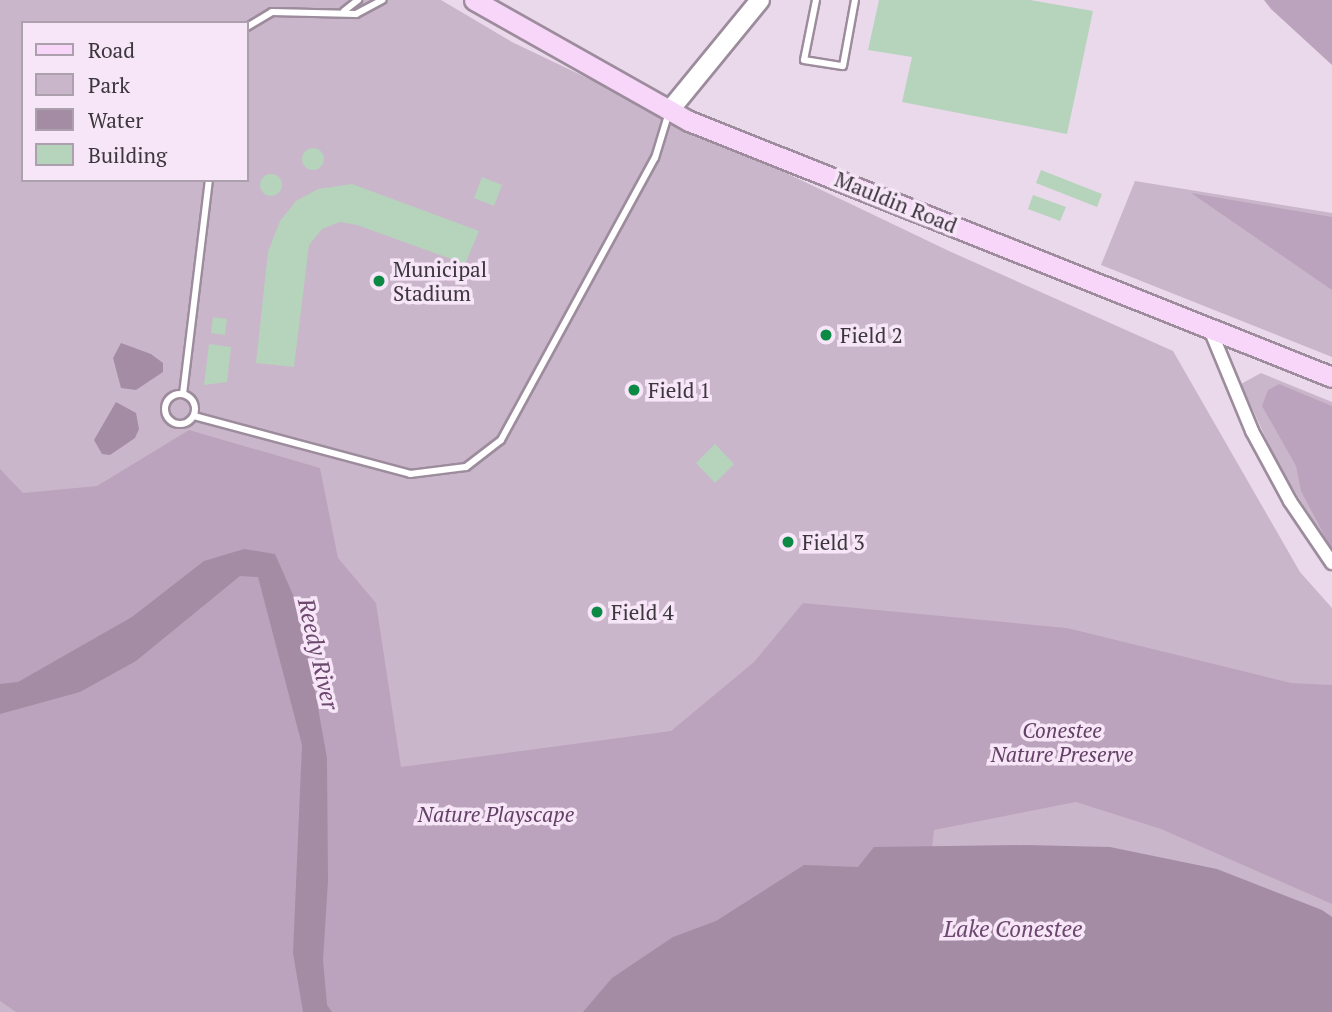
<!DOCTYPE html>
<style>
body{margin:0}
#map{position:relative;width:1332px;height:1012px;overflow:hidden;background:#ead9eb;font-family:"PT Serif",serif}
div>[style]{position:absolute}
.green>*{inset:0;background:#cab6cb}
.forest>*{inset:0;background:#bca3bd}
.water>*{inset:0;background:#a48ca5}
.building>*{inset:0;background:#b6d3bc}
.round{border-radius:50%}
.roads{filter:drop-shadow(2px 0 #9c8c9c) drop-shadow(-2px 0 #9c8c9c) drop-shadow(0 2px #9c8c9c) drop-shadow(0 -2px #9c8c9c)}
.lane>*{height:6px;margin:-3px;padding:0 3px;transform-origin:3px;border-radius:3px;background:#fff}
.lane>.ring{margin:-3px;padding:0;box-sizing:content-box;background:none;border:6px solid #fff;border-radius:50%}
.street>*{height:12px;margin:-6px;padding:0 6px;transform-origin:6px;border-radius:6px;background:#fff}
.secondary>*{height:18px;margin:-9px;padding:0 9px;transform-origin:9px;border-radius:9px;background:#fff}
.primary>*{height:19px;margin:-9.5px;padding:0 9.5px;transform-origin:9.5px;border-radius:9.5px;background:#f7d6f9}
.dots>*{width:19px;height:19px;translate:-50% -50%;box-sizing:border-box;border:4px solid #f7e6f8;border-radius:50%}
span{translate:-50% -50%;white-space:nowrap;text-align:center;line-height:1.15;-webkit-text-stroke:7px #f7e6f8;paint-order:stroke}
.street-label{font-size:21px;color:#3c363d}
.poi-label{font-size:21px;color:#3c363d}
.left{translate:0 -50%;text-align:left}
.park-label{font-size:21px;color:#634065;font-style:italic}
.water-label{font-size:23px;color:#6c486e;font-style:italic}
.legend{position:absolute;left:21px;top:21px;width:228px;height:161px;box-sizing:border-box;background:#f7e6f8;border:2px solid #aca0ad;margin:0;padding:9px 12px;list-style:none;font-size:21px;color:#3c363d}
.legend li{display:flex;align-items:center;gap:14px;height:35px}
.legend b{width:35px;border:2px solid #aca0ad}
</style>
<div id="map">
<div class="green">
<div style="clip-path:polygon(evenodd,0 0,441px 0,512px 42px,949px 251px,1173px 351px,1300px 572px,1332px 608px,1332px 1012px,0 1012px,0 0,23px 23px,247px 23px,247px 180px,23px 180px,23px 23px)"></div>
<div style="clip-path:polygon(1135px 181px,1332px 213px,1332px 357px,1101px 265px)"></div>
<div style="clip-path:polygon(1261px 373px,1332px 402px,1332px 550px,1278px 465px,1241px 384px)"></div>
</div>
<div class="forest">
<div style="clip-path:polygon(1264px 0,1332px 0,1332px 65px,1271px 9px)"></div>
<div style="clip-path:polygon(1191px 193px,1332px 217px,1332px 290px)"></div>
<div style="clip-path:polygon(1279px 384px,1332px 406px,1332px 550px,1301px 491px,1296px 466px,1262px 406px,1268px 390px)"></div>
<div style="clip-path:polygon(189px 430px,320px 468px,338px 558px,376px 603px,401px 767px,671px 731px,754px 662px,803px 603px,1067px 628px,1291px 683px,1332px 685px,1332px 904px,1161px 829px,1076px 802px,934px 830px,921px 943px,939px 1012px,16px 1012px,0 1001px,0 469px,23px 493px,97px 486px)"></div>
</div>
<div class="water">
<div style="clip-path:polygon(121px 343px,151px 354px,163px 363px,163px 372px,136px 390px,121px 388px,113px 358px)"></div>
<div style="clip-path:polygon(116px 402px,136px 413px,139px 429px,135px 438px,110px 455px,102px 454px,94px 440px)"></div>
<div style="clip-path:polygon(244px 549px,275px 554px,294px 597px,307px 646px,327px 758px,328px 881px,323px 960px,327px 1005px,332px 1012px,303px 1012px,293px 953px,302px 745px,258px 577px,240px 576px,136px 661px,80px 692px,0 714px,0 684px,18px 682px,132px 617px,204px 561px)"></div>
<div style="clip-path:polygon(1026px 845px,1110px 847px,1217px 869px,1322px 910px,1332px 917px,1332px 1012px,583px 1012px,612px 978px,673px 937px,716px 921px,804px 865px,858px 867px,874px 847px)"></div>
</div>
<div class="building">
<div style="clip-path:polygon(879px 0,1030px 0,1093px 11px,1067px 134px,902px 102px,912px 57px,868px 50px)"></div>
<div class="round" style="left:302px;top:148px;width:22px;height:22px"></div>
<div style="clip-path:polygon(1041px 170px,1102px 194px,1097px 207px,1036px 183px)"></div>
<div class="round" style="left:260px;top:174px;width:22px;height:22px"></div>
<div style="clip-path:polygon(482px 177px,502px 185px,494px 206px,474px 198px)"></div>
<div style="clip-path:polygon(352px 184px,479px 231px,465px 264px,357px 225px,340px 222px,322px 229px,309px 245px,294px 367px,256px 363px,268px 252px,280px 221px,296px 201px,318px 189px)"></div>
<div style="clip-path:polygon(1033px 195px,1066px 207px,1060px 221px,1028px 209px)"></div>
<div style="clip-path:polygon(213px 317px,227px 319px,225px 335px,211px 333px)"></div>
<div style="clip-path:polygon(209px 344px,231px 347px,227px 382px,204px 385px)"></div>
<div style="clip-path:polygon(715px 444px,734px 464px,715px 483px,696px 463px)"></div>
</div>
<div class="roads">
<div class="lane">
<div style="left:816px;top:0;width:61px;rotate:101.3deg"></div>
<div style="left:804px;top:60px;width:39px;rotate:9deg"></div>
<div style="left:843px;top:66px;width:67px;rotate:-79.7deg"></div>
<div style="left:344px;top:11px;width:18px;rotate:-38deg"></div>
<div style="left:247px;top:27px;width:29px;rotate:-31deg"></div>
<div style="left:272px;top:12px;width:84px;rotate:1.4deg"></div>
<div style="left:356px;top:14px;width:30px;rotate:-28deg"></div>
<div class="ring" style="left:165px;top:394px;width:24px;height:24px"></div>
<div style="left:183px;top:394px;width:216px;rotate:-83.1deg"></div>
<div style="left:194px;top:416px;width:224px;rotate:15deg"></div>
<div style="left:410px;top:474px;width:56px;rotate:-7.1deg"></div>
<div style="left:466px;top:467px;width:44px;rotate:-37.6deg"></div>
<div style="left:501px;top:440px;width:321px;rotate:-61.4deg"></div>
<div style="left:655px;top:158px;width:48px;rotate:-73.1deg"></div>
</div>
<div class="street">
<div style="left:1209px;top:327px;width:113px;rotate:67.5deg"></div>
<div style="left:1252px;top:431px;width:80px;rotate:61.5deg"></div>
<div style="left:1290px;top:501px;width:75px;rotate:55.9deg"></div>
</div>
<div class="secondary">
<div style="left:670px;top:110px;width:142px;rotate:-50.7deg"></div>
</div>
<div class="primary">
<div style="left:474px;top:0;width:247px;rotate:29.4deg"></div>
<div style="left:689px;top:121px;width:692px;rotate:21.71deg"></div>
</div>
</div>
<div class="dots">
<div style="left:379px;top:281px;background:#0c8944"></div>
<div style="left:826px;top:335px;background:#0c8944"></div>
<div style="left:634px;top:390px;background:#0c8944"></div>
<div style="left:788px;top:542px;background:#0c8944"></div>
<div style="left:597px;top:612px;background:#0c8944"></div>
</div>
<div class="street-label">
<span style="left:896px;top:202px;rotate:22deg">Mauldin Road</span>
</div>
<div class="poi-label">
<span class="left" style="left:393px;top:281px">Municipal<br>Stadium</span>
<span class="left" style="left:840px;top:335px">Field 2</span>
<span class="left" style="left:648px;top:390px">Field 1</span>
<span class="left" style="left:802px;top:542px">Field 3</span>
<span class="left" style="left:611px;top:612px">Field 4</span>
</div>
<div class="park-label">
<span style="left:1062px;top:742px">Conestee<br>Nature Preserve</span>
<span style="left:496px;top:814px">Nature Playscape</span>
</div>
<div class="water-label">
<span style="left:318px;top:654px;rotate:77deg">Reedy River</span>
<span style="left:1013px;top:929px">Lake Conestee</span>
</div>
<ul class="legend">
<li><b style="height:9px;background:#f7d6f9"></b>Road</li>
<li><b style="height:19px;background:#cab6cb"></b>Park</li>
<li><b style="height:19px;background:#a48ca5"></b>Water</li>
<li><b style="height:19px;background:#b6d3bc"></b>Building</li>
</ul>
</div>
